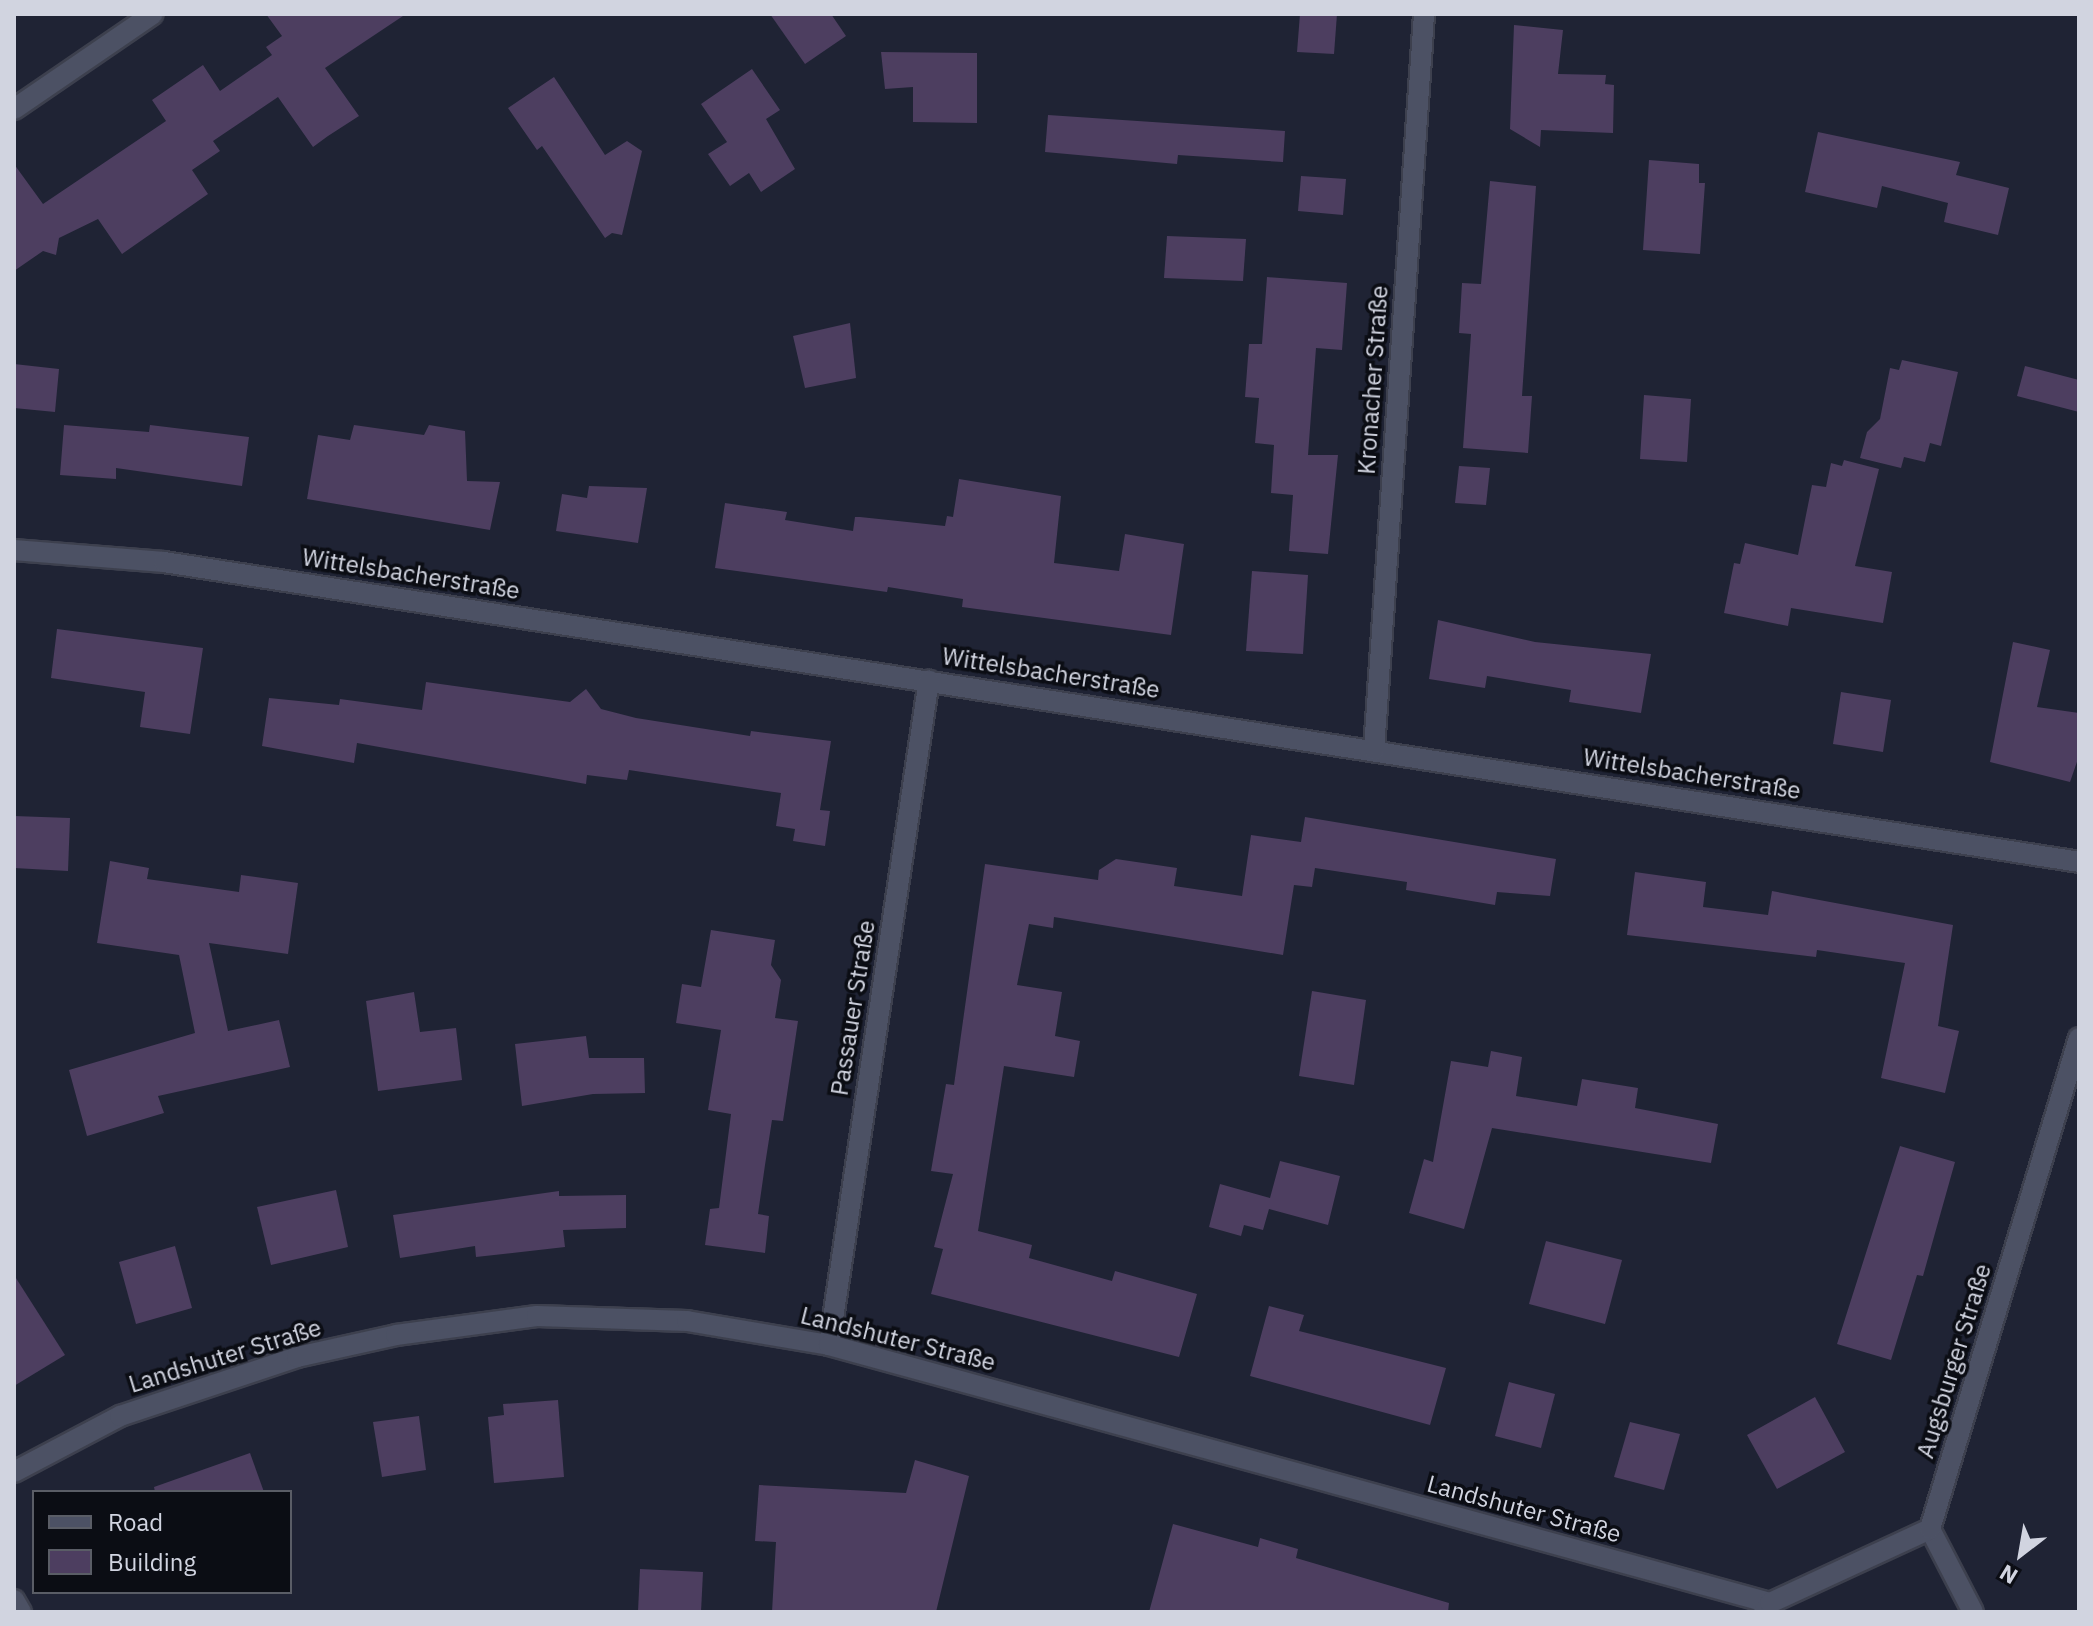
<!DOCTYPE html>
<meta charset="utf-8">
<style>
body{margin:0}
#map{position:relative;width:2093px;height:1626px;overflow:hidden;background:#1f2334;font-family:"IBM Plex Sans",sans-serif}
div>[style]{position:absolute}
.building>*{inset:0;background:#4d3e60}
.roads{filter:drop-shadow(2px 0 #3d404e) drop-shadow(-2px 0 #3d404e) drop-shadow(0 2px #3d404e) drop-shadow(0 -2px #3d404e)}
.minor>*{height:20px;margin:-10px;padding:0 10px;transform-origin:10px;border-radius:10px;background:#4c5164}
span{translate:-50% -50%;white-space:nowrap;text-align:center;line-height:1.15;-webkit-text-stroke:7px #0b0d14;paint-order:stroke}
.street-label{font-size:24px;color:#d1d4e0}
.frame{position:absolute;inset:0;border:16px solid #d1d4e0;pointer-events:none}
.legend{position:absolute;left:32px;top:1490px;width:260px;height:104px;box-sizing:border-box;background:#0b0d14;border:2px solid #5a5d66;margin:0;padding:10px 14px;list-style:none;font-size:24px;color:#d1d4e0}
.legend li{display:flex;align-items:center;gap:16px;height:40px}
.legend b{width:40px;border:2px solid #5a5d66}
.north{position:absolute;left:1981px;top:1514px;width:80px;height:80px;-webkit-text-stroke:6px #0b0d14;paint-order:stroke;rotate:211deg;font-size:22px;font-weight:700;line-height:32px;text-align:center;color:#d1d4e0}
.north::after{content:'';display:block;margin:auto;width:28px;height:36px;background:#d1d4e0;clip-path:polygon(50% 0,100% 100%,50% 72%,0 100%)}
</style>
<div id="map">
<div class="building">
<div style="clip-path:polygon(266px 14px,406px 14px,325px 68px,359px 116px,328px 136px,313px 147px,278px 97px,213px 141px,220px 151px,192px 170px,208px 194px,122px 254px,98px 219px,59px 238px,56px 255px,43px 251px,14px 271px,14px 164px,43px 204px,166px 121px,152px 100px,203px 65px,220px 91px,272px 55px,266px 47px,282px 36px)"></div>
<div style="clip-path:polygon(770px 14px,831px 14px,846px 36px,805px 64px)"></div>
<div style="clip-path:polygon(1300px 14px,1337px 14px,1334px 54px,1297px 52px)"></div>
<div style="clip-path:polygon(1514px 25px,1563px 30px,1558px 74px,1606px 75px,1605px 84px,1614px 85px,1613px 133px,1541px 130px,1540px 147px,1510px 129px)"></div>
<div style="clip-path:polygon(881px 52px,977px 53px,977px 123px,913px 122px,913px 87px,885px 89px)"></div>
<div style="clip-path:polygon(752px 69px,780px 110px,766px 119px,795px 169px,761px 192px,749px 173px,730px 186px,708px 154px,727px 142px,701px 104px)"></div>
<div style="clip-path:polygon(554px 77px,605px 155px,627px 141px,642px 151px,622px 235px,612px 233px,605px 238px,542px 146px,537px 150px,508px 108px)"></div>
<div style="clip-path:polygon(1048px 115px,1285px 131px,1283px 162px,1178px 155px,1177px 164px,1045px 152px)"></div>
<div style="clip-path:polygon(1818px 132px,1960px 162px,1956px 175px,2009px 188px,1998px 235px,1944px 222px,1948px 203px,1882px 186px,1877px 208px,1805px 192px)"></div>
<div style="clip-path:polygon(1649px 160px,1699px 164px,1699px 183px,1705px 183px,1700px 254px,1643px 250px)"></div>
<div style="clip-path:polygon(1301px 176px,1346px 179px,1343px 215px,1298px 211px)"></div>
<div style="clip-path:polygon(1490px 181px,1536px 186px,1522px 396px,1532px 396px,1528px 453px,1463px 448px,1471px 334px,1459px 333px,1462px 283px,1481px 284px)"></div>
<div style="clip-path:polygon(1167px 236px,1246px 239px,1243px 281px,1164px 278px)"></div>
<div style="clip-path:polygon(1267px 277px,1347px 283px,1342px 350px,1316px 348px,1308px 455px,1338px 455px,1328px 554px,1289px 551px,1293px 495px,1271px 493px,1274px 445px,1255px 443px,1259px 398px,1245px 397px,1249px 344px,1262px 344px)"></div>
<div style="clip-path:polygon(850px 323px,856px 378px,805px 388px,793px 336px)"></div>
<div style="clip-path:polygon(1902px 360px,1958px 372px,1941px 446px,1930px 443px,1925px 462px,1904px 457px,1901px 468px,1860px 458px,1867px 432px,1880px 419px,1890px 368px,1899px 370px)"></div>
<div style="clip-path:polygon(14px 364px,59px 369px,55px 412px,14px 408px)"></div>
<div style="clip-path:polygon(2025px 366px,2079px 380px,2079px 412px,2017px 396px)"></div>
<div style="clip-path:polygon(1644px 395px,1691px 399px,1687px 462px,1640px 459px)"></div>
<div style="clip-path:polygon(64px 425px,149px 432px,150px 425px,249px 437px,242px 486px,116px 468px,116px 479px,60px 475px)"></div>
<div style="clip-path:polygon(354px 425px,424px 435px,429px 425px,465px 431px,467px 481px,500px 482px,490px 530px,307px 499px,318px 435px,350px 440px)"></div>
<div style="clip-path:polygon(1844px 460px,1879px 469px,1855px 566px,1892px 572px,1883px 623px,1791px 608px,1788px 626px,1724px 613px,1734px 563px,1740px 564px,1745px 543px,1798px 555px,1812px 485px,1826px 487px,1831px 463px,1842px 466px)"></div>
<div style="clip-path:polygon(1459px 466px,1490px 468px,1486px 505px,1455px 503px)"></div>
<div style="clip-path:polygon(959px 479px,1061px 496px,1054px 563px,1119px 571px,1125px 534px,1184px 544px,1171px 635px,962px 607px,963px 599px,888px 587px,887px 592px,715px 568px,725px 503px,787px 512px,785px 520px,853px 531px,855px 517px,860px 517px,945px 526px,947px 516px,953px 517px)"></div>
<div style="clip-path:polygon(589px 486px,647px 488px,638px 543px,556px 531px,562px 494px,587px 498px)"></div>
<div style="clip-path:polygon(1252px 571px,1308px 575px,1303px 654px,1246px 651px)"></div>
<div style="clip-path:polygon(1438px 620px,1535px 642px,1651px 654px,1641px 713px,1569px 702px,1571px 690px,1487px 676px,1485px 688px,1429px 679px)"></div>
<div style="clip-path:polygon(57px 629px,203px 648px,190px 734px,140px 727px,145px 692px,51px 678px)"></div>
<div style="clip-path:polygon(2013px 642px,2050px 650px,2037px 707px,2079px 713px,2079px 756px,2070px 782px,1990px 762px)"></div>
<div style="clip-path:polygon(426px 682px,570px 702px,586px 689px,601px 709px,636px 718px,750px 736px,751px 731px,831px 741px,820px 810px,830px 811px,825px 846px,793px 841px,795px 829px,776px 826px,781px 793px,629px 770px,627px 780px,587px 775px,586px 784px,357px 743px,354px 763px,262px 746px,269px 698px,339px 705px,340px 699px,422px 710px)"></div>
<div style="clip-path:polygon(1841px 692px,1891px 700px,1883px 752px,1833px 744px)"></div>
<div style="clip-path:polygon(14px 816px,70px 818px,68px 871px,14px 868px)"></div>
<div style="clip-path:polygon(1305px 817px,1556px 859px,1550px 896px,1497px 892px,1495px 905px,1406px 890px,1407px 882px,1315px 868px,1312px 887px,1294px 885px,1283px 955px,1054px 917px,1053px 928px,1029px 924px,1017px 985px,1062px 992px,1055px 1036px,1080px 1041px,1074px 1077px,1004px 1066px,978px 1231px,1032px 1245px,1029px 1258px,1112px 1281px,1115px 1271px,1197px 1294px,1179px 1357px,931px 1294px,943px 1249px,934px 1247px,953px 1174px,931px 1171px,946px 1084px,954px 1085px,985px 864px,1098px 880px,1099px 870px,1116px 859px,1177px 868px,1174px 886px,1242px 896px,1251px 835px,1301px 842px)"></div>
<div style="clip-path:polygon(110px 861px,149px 868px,147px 879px,239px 892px,241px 875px,298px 883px,288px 954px,209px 943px,228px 1031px,279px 1020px,290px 1067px,158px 1096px,164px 1113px,87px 1136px,69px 1070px,195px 1033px,179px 955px,97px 943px)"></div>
<div style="clip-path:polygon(1635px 872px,1706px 882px,1703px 907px,1768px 915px,1772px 891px,1953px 925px,1938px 1026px,1959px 1031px,1945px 1093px,1881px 1078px,1905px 963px,1817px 950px,1816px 957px,1627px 935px)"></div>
<div style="clip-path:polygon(711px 930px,775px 940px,771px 965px,781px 980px,775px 1018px,798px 1021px,783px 1121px,772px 1120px,765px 1165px,758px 1214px,769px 1216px,765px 1253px,705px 1245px,710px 1209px,719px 1208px,731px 1114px,708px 1110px,721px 1030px,676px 1023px,682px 984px,701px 987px)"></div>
<div style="clip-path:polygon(1312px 991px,1366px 1000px,1354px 1085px,1299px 1076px)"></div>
<div style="clip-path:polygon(414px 992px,420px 1032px,456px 1028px,462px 1080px,378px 1091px,366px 1001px)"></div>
<div style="clip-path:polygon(586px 1036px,589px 1058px,644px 1058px,645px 1093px,593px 1094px,522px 1106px,515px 1044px)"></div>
<div style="clip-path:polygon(1491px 1051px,1522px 1057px,1516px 1096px,1577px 1106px,1582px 1079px,1638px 1088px,1635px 1108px,1718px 1124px,1711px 1163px,1492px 1128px,1464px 1229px,1409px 1213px,1424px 1159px,1433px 1162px,1451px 1061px,1488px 1067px)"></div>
<div style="clip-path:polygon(1900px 1146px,1955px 1162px,1923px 1276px,1917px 1275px,1891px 1360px,1837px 1344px)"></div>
<div style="clip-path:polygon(1280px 1161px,1340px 1176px,1328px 1225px,1269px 1209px,1263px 1230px,1244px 1225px,1241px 1236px,1209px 1227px,1220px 1184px,1270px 1198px)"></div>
<div style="clip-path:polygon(336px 1190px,348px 1247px,271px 1265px,257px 1207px)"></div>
<div style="clip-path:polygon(559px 1191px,559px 1196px,626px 1195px,626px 1228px,563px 1230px,565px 1247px,476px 1257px,475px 1246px,400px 1258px,393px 1215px)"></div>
<div style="clip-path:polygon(1546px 1241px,1622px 1260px,1605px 1324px,1529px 1304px)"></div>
<div style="clip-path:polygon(175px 1246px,192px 1308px,136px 1324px,119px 1262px)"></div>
<div style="clip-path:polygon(14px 1275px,65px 1355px,14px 1386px)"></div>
<div style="clip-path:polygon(1269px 1306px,1304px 1315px,1299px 1331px,1446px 1368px,1430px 1425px,1250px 1376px)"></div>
<div style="clip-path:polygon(1509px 1382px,1555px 1394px,1541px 1448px,1495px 1436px)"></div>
<div style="clip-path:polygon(1815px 1397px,1845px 1452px,1777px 1489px,1747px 1435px)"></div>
<div style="clip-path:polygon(558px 1400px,564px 1477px,494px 1483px,488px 1417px,504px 1415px,503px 1404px)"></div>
<div style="clip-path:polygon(419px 1416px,426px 1470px,382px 1477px,373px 1422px)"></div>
<div style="clip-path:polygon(1630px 1422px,1680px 1434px,1664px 1490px,1614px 1477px)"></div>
<div style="clip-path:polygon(250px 1453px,264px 1492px,155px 1492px,154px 1487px)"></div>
<div style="clip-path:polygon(915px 1460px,969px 1476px,936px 1612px,772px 1612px,776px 1542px,755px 1541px,759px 1485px,906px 1493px)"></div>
<div style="clip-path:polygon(1173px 1524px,1258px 1547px,1260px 1538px,1298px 1549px,1296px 1558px,1449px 1603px,1448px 1612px,1149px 1612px)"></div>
<div style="clip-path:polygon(640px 1569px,703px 1572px,701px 1612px,638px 1612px)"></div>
</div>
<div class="roads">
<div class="minor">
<div style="left:14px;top:109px;width:168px;rotate:-34.4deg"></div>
<div style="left:14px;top:550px;width:150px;rotate:4.6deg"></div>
<div style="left:164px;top:562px;width:1938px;rotate:8.9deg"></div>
<div style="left:1374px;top:750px;width:738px;rotate:-86.11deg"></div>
<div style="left:829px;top:1345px;width:672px;rotate:-81.45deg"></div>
<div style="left:14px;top:1472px;width:120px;rotate:-27.8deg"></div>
<div style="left:120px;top:1416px;width:187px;rotate:-18.4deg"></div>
<div style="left:297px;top:1357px;width:101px;rotate:-12.5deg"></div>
<div style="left:396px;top:1335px;width:142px;rotate:-7.7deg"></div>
<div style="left:537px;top:1316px;width:150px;rotate:1.9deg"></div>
<div style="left:687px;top:1321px;width:144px;rotate:9.6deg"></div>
<div style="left:829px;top:1345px;width:976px;rotate:15.33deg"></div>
<div style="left:1930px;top:1529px;width:93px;rotate:62.6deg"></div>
<div style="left:14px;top:1600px;width:14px;rotate:60deg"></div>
<div style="left:1764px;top:1612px;width:11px;rotate:-56deg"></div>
<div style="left:1770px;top:1603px;width:176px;rotate:-24.8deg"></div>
<div style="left:1930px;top:1529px;width:513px;rotate:-73.12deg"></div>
</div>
</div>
<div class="street-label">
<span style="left:1373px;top:380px;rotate:-86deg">Kronacher Straße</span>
<span style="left:411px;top:574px;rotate:9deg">Wittelsbacherstraße</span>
<span style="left:1051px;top:673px;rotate:9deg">Wittelsbacherstraße</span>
<span style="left:1692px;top:774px;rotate:9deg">Wittelsbacherstraße</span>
<span style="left:853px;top:1008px;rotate:-81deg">Passauer Straße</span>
<span style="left:898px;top:1339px;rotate:14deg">Landshuter Straße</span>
<span style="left:225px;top:1356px;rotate:-17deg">Landshuter Straße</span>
<span style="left:1954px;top:1361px;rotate:-73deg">Augsburger Straße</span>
<span style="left:1524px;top:1509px;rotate:15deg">Landshuter Straße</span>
</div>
<div class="frame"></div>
<ul class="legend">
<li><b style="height:10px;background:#4c5164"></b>Road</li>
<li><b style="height:22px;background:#4d3e60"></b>Building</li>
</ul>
<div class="north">N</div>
</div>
